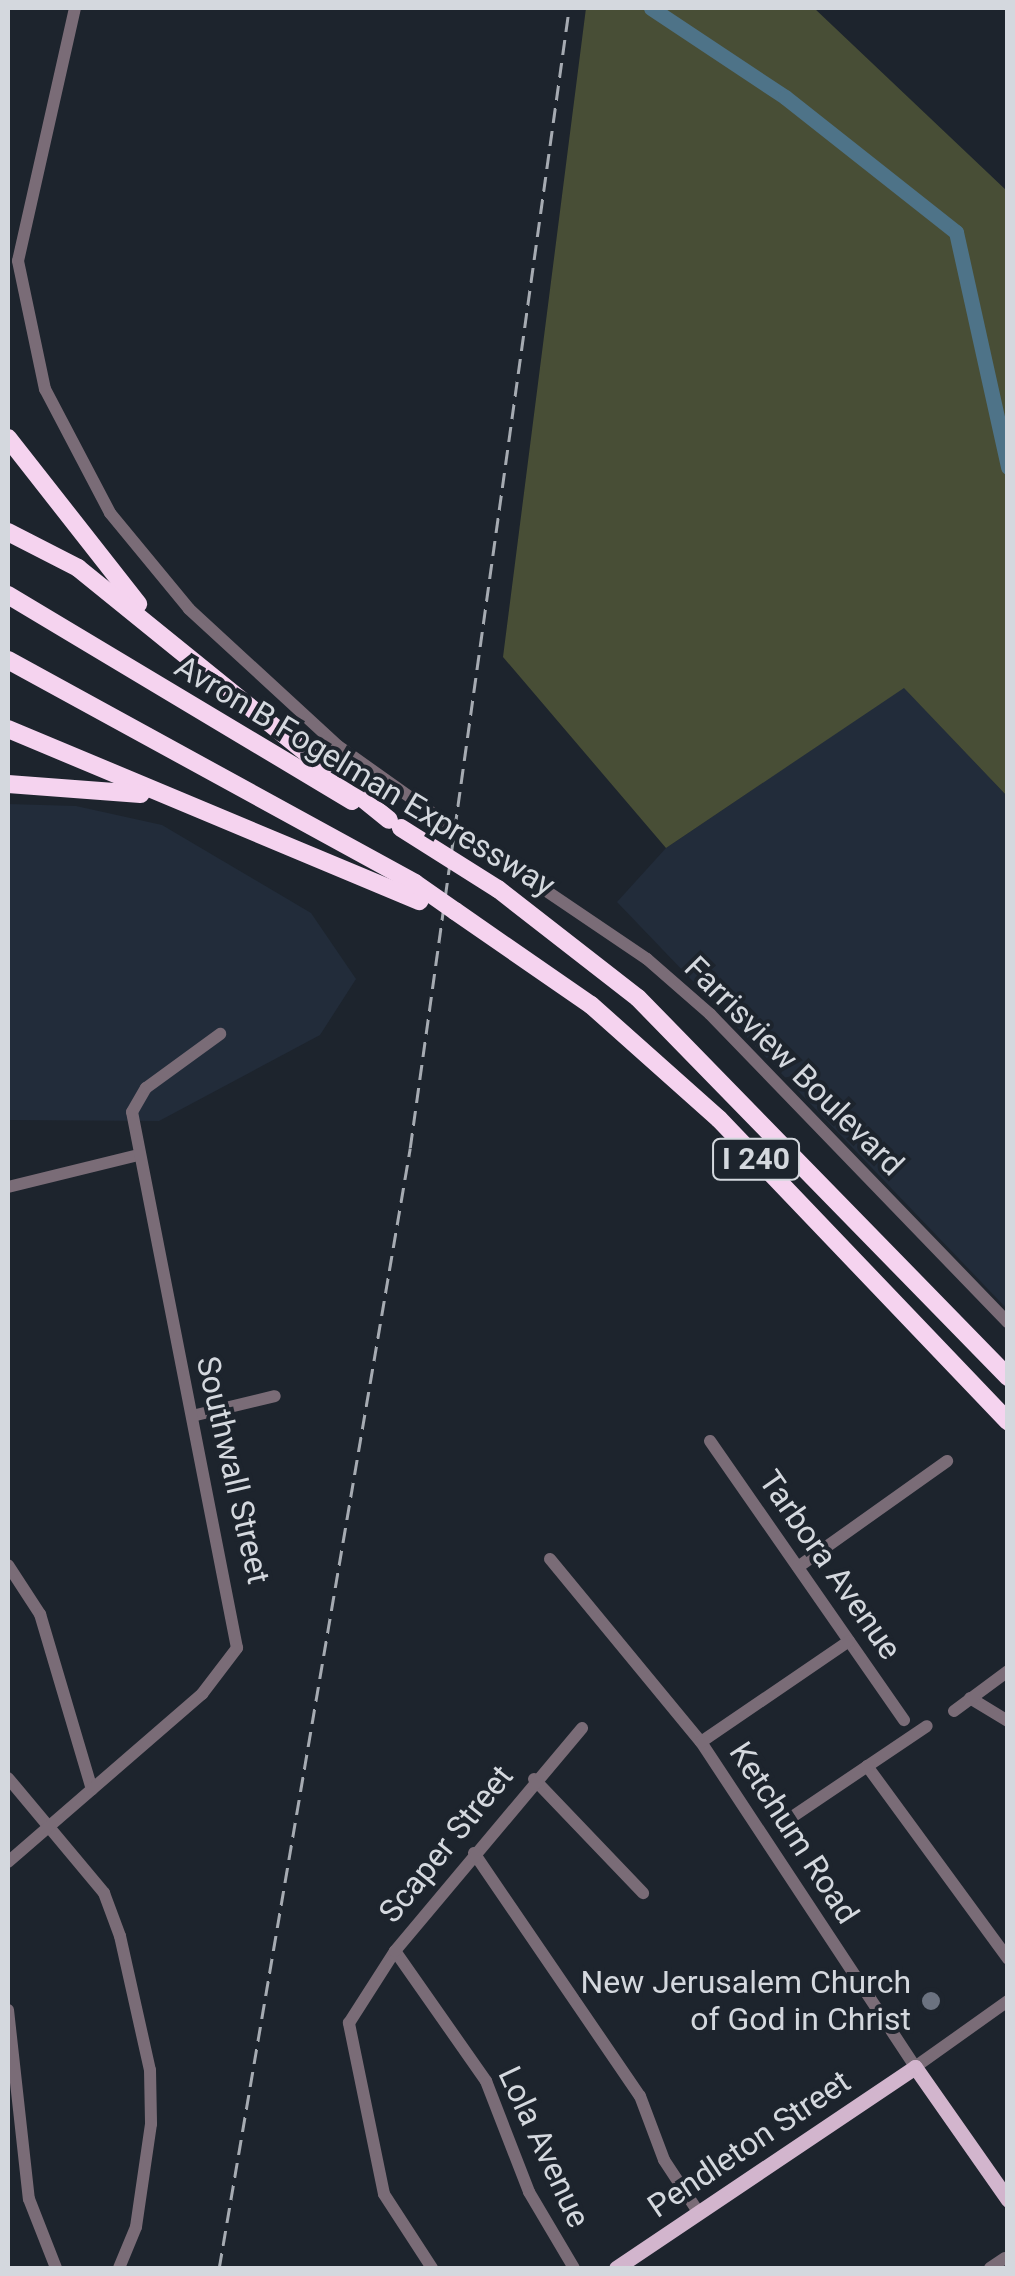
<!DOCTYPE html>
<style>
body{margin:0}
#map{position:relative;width:1015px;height:2276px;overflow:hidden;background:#1d242d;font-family:Roboto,sans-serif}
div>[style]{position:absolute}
.built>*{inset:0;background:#222c3a}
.green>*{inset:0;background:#484e36}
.river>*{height:15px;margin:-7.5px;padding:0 7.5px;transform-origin:7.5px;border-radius:7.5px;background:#4e7388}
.minor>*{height:12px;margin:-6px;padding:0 6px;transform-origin:6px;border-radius:6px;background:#7a6c77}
.major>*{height:15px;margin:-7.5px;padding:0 7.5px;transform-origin:7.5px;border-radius:7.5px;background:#d2b5cd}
.highway>*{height:18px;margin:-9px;padding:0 9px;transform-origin:9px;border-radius:9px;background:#f5d3ef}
.rail>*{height:2.5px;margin-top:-1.25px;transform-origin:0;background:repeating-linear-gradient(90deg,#a6abb2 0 15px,transparent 0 23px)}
.minor-bridge>*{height:12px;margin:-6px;padding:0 6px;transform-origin:6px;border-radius:6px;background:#7a6c77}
.highway-bridge>*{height:18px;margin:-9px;padding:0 9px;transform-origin:9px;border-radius:9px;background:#f5d3ef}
.dots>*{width:28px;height:28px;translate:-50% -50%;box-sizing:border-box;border:5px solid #1d242d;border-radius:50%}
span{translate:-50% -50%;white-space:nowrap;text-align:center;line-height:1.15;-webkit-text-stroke:8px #1d242d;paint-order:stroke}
.shield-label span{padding:2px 8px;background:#1d242d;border:2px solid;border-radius:8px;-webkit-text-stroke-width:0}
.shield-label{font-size:30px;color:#d4d8de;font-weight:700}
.street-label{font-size:32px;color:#d4d8de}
.poi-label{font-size:32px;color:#d4d8de}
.right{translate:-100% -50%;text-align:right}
.frame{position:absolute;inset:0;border:10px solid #d4d8de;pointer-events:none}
</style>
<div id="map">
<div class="built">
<div style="clip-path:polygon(904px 687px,1007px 796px,1007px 1309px,617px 902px,666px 848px)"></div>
<div style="clip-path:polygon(8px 804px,76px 806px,162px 825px,311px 913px,356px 979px,320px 1035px,159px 1121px,8px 1120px)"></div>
</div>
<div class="green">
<div style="clip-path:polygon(586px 8px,814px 8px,1007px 191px,1007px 796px,904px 688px,666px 848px,503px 657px)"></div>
</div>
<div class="river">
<div style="left:651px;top:8px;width:161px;rotate:33.6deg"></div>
<div style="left:785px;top:97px;width:218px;rotate:38.3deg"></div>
<div style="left:956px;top:232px;width:241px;rotate:77.5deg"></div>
</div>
<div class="minor">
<div style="left:75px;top:8px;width:259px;rotate:102.7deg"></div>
<div style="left:18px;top:261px;width:131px;rotate:78.1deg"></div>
<div style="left:45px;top:389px;width:140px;rotate:62.3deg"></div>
<div style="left:110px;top:513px;width:124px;rotate:50.5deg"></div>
<div style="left:189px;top:609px;width:202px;rotate:42.6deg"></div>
<div style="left:338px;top:746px;width:119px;rotate:35.4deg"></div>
<div style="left:483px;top:848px;width:198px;rotate:34.1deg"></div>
<div style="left:647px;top:959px;width:84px;rotate:41.1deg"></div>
<div style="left:710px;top:1014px;width:429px;rotate:46deg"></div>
<div style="left:8px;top:1187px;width:130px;rotate:-13.8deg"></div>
<div style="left:192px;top:1416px;width:85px;rotate:-13.5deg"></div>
<div style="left:710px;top:1441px;width:340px;rotate:55.2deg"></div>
<div style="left:550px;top:1559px;width:237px;rotate:50.5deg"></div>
<div style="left:701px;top:1742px;width:389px;rotate:56.6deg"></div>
<div style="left:915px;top:2067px;width:114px;rotate:-35.4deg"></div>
<div style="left:8px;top:1565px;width:59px;rotate:56.9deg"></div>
<div style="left:40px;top:1614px;width:183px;rotate:73.5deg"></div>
<div style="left:798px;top:1567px;width:183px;rotate:-35.4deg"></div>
<div style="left:970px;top:1698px;width:44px;rotate:31.2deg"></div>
<div style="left:954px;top:1711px;width:67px;rotate:-36.5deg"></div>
<div style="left:701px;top:1742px;width:179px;rotate:-34.3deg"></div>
<div style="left:867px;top:1766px;width:239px;rotate:53.8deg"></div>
<div style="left:8px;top:1778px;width:150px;rotate:50.1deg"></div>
<div style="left:104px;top:1893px;width:46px;rotate:69.6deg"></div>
<div style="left:120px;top:1936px;width:137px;rotate:77.4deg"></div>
<div style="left:150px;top:2070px;width:54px;rotate:88.9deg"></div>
<div style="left:151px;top:2124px;width:104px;rotate:98.3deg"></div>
<div style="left:136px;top:2227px;width:44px;rotate:112.5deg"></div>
<div style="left:534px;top:1779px;width:158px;rotate:46.3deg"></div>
<div style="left:789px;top:1819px;width:166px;rotate:-34deg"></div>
<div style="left:474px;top:1853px;width:294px;rotate:55.7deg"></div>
<div style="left:640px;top:2096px;width:68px;rotate:69.4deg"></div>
<div style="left:664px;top:2160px;width:60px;rotate:56.6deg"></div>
<div style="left:8px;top:1862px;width:257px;rotate:-40.9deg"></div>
<div style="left:202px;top:1694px;width:58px;rotate:-52.7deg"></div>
<div style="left:237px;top:1648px;width:546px;rotate:-101.08deg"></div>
<div style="left:132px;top:1112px;width:28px;rotate:-60deg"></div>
<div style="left:146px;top:1088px;width:92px;rotate:-36.1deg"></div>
<div style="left:395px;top:1951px;width:159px;rotate:55deg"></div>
<div style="left:486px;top:2081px;width:119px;rotate:68.8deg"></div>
<div style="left:529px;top:2192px;width:88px;rotate:59.4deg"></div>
<div style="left:8px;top:2010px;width:190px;rotate:83.7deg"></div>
<div style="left:29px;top:2199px;width:74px;rotate:68.6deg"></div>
<div style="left:432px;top:2268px;width:88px;rotate:-123deg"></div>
<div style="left:384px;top:2194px;width:175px;rotate:-101.6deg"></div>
<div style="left:349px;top:2023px;width:85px;rotate:-57.4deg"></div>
<div style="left:395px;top:1951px;width:291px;rotate:-50deg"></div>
<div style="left:990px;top:2268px;width:18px;rotate:-34deg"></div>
</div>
<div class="major">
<div style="left:616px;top:2268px;width:360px;rotate:-33.9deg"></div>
<div style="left:915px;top:2067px;width:162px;rotate:55deg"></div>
</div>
<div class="highway">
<div style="left:8px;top:438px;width:211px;rotate:51.9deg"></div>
<div style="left:8px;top:532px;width:79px;rotate:27.2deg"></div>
<div style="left:78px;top:568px;width:400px;rotate:39deg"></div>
<div style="left:8px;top:595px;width:401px;rotate:30.9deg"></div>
<div style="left:8px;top:660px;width:464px;rotate:28.7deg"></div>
<div style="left:8px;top:729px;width:446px;rotate:22.7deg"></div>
<div style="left:8px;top:784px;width:133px;rotate:4.3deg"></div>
<div style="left:498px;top:889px;width:177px;rotate:37.9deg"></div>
<div style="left:638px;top:998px;width:530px;rotate:45.69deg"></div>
<div style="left:455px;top:911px;width:165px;rotate:34.7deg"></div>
<div style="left:591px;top:1005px;width:171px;rotate:41.7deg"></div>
<div style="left:719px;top:1119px;width:418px;rotate:46.3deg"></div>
</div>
<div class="rail">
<div style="left:219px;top:2268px;width:1136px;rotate:-80.32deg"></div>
<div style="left:410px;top:1148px;width:1151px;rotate:-82.06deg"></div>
</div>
<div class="minor-bridge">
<div style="left:435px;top:815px;width:58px;rotate:34.5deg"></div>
</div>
<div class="highway-bridge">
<div style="left:401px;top:828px;width:115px;rotate:32.2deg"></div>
<div style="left:415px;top:883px;width:49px;rotate:35deg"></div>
</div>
<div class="dots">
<div style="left:931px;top:2001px;background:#6b7280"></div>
</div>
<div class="shield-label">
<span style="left:756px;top:1159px">I 240</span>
</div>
<div class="street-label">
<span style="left:365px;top:776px;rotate:31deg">Avron B Fogelman Expressway</span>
<span style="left:794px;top:1066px;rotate:45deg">Farrisview Boulevard</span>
<span style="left:233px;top:1470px;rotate:77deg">Southwall Street</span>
<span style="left:830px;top:1565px;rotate:55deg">Tarbora Avenue</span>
<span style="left:794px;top:1833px;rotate:57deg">Ketchum Road</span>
<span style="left:446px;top:1844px;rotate:-51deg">Scaper Street</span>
<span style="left:749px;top:2144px;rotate:-34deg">Pendleton Street</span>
<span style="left:544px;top:2147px;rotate:65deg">Lola Avenue</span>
</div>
<div class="poi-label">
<span class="right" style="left:911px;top:2001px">New Jerusalem Church<br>of God in Christ</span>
</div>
<div class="frame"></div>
</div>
